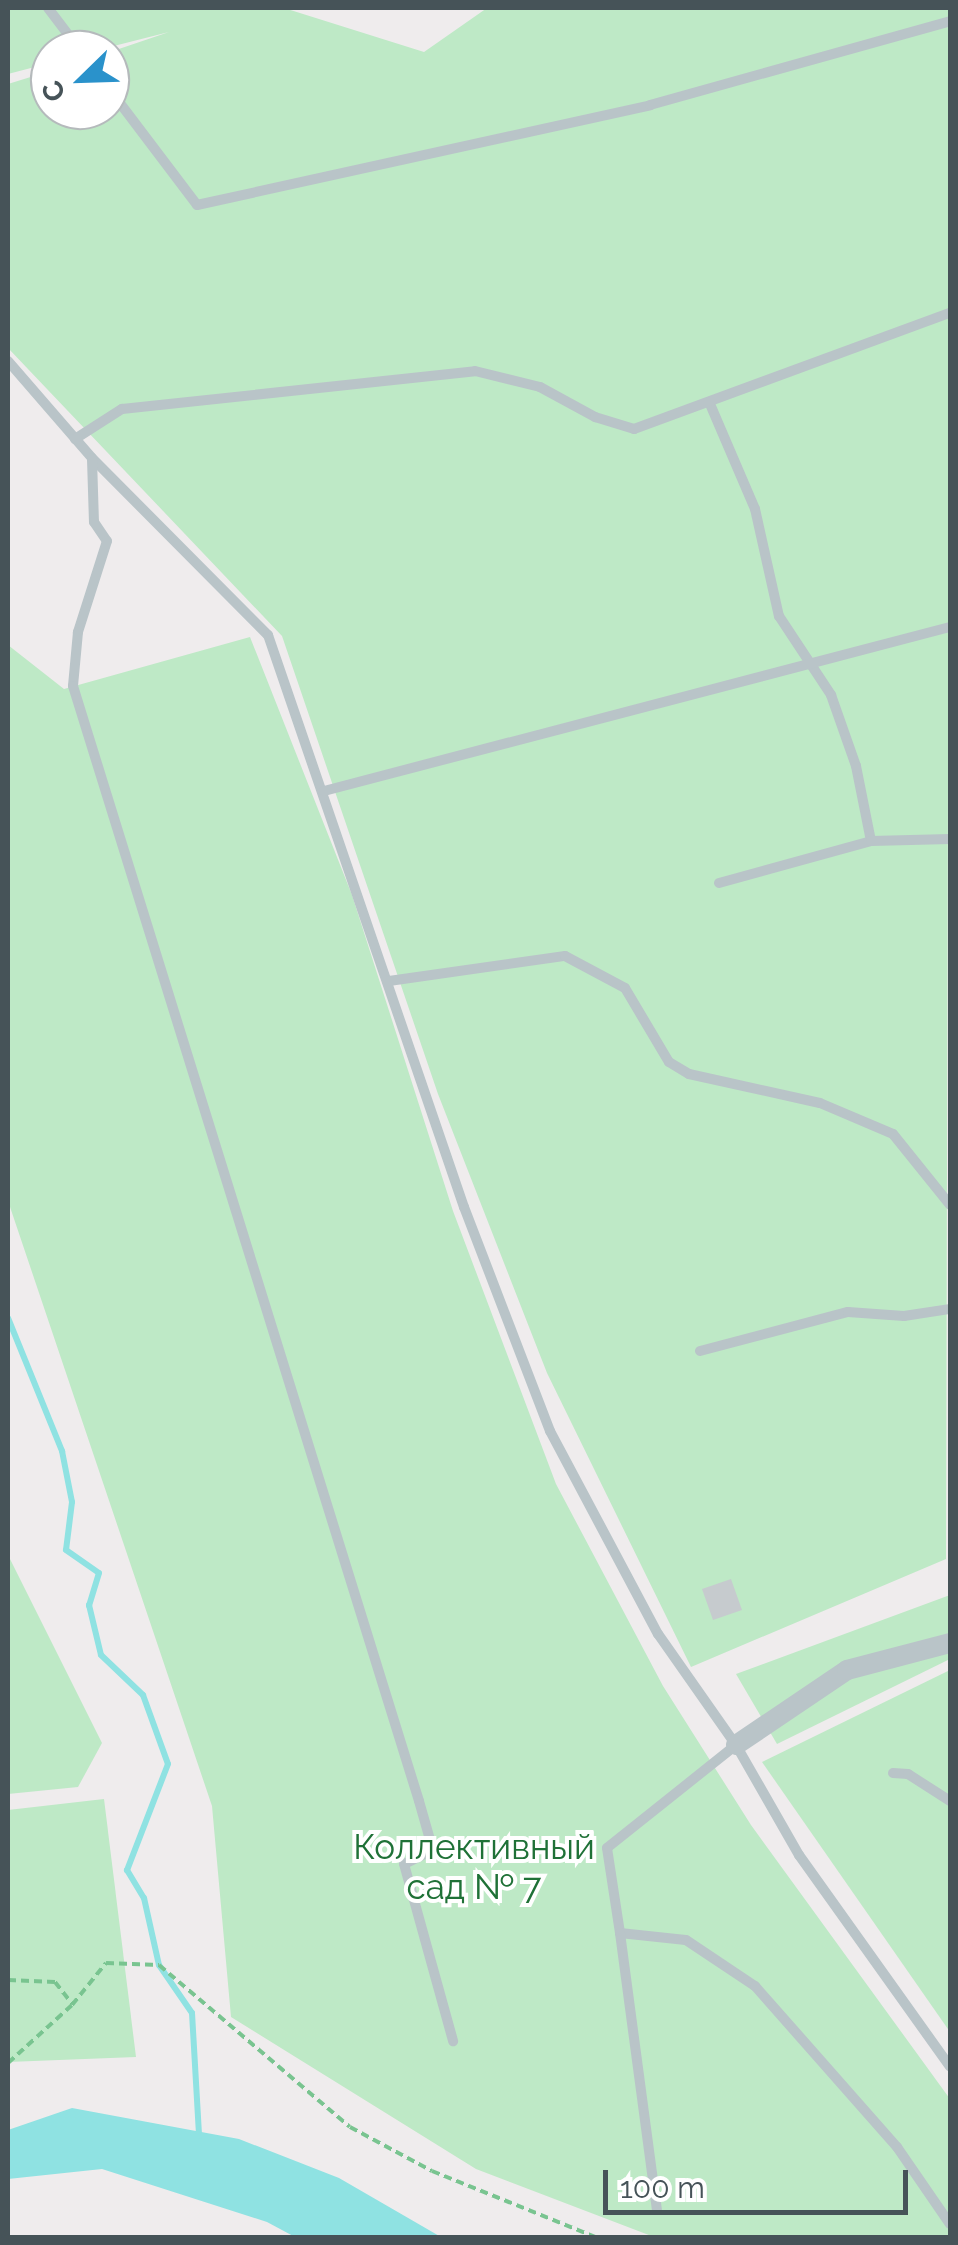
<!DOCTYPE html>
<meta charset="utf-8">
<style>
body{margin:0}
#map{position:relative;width:958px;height:2245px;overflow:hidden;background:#efeced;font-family:Raleway,sans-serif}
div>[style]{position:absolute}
.green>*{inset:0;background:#bee9c6}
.water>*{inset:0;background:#8fe2e2}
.stream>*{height:6px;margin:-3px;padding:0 3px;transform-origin:3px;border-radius:3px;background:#8fe2e2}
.building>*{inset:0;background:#c6cbce}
.path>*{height:4px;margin-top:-2px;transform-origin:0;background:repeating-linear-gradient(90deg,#79c490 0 8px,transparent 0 13px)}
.lane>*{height:10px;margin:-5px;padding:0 5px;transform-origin:5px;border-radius:5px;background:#b9c4c8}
.street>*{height:20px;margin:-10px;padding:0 10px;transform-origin:10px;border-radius:10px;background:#b9c4c8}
span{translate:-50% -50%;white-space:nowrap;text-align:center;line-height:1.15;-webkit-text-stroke:8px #fff;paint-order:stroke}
.park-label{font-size:35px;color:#1f7137}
.frame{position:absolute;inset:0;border:10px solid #465358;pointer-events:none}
.north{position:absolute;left:30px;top:30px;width:100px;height:100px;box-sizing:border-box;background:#fff;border:2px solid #b5babc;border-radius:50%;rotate:247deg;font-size:28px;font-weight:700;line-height:40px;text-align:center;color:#465358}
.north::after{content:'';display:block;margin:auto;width:35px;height:45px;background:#2a92cb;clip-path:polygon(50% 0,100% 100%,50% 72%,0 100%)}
.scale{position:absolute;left:603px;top:2170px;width:305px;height:45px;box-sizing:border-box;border:5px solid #465358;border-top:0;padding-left:12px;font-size:30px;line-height:35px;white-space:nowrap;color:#465358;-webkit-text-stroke:8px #fff;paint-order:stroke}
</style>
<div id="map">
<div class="green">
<div style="clip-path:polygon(8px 8px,284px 8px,424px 52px,487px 8px,950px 8px,946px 1559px,691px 1667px,547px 1373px,438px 1094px,282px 636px,8px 348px,8px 84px,50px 71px,50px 110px,110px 110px,110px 52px,169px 32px,98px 50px,50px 50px,50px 63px,8px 74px)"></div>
<div style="clip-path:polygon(250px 637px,352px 895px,453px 1211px,556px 1484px,663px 1686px,751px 1825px,950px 2099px,950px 2237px,654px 2237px,476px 2169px,231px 2017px,212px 1806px,8px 1201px,8px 645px,64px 689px)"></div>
<div style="clip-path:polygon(8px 1555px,102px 1743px,78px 1787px,8px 1794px)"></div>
<div style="clip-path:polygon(950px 1595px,950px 1659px,777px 1744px,736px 1674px)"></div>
<div style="clip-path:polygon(950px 1670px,950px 2032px,762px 1762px)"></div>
<div style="clip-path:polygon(104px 1799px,136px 2057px,8px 2062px,8px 1810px)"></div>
</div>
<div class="water">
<div style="clip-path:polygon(72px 2108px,239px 2139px,339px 2178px,441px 2237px,295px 2237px,267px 2222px,102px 2169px,8px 2179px,8px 2130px)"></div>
</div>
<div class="stream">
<div style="left:8px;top:1318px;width:144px;rotate:67.9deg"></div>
<div style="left:62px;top:1451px;width:52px;rotate:78.9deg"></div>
<div style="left:72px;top:1502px;width:48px;rotate:97.1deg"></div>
<div style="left:66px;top:1550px;width:40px;rotate:34.9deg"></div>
<div style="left:99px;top:1573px;width:34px;rotate:107deg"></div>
<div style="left:89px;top:1605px;width:51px;rotate:76.5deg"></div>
<div style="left:101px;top:1655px;width:58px;rotate:43.6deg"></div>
<div style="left:143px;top:1695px;width:73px;rotate:70.1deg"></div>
<div style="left:168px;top:1764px;width:114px;rotate:111.1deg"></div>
<div style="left:127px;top:1870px;width:33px;rotate:59deg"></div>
<div style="left:144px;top:1898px;width:69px;rotate:77.4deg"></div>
<div style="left:159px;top:1965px;width:58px;rotate:55.5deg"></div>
<div style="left:192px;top:2013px;width:123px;rotate:86.7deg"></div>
</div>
<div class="building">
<div style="clip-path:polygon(731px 1579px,742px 1610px,713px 1620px,702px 1589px)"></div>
</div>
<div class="path">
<div style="left:8px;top:1980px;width:47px;rotate:2.4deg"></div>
<div style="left:55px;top:1982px;width:28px;rotate:52deg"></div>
<div style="left:8px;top:2063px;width:86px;rotate:-42.2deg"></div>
<div style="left:72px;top:2005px;width:54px;rotate:-51deg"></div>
<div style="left:106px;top:1963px;width:53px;rotate:2.2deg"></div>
<div style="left:159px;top:1965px;width:250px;rotate:40.3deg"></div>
<div style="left:350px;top:2127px;width:93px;rotate:28.2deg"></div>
<div style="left:432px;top:2171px;width:179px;rotate:22deg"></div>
</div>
<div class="lane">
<div style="left:48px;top:8px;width:53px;rotate:52.7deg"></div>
<div style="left:110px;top:90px;width:144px;rotate:52.9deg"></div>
<div style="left:197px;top:205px;width:464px;rotate:-12.4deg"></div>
<div style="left:650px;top:105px;width:312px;rotate:-15.6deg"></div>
<div style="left:8px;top:361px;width:128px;rotate:49.1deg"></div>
<div style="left:92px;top:458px;width:250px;rotate:45.2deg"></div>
<div style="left:268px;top:635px;width:605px;rotate:71.09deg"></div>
<div style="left:464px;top:1207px;width:240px;rotate:69deg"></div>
<div style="left:550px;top:1431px;width:230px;rotate:62deg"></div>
<div style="left:658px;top:1634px;width:136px;rotate:54.9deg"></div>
<div style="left:736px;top:1745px;width:127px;rotate:60.2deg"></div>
<div style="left:799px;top:1855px;width:260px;rotate:54.5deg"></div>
<div style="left:710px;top:404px;width:114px;rotate:66.8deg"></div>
<div style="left:755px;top:509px;width:110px;rotate:77.4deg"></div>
<div style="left:779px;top:616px;width:95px;rotate:56.6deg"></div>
<div style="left:831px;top:695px;width:75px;rotate:70.6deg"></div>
<div style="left:856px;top:766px;width:76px;rotate:78.7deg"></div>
<div style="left:75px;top:439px;width:56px;rotate:-32.6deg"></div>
<div style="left:122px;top:409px;width:355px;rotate:-6.1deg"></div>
<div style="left:475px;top:371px;width:67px;rotate:13.8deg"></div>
<div style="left:540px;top:387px;width:63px;rotate:28.6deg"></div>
<div style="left:595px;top:417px;width:41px;rotate:17.1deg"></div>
<div style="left:634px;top:429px;width:337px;rotate:-20.2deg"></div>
<div style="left:92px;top:459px;width:63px;rotate:88.2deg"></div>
<div style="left:94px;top:522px;width:23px;rotate:56deg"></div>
<div style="left:107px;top:541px;width:96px;rotate:107.7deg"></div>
<div style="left:78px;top:632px;width:54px;rotate:95.3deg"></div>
<div style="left:73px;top:686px;width:1167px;rotate:72.76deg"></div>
<div style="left:419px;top:1801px;width:51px;rotate:74.1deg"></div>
<div style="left:433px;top:1850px;width:32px;rotate:154deg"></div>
<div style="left:404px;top:1864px;width:184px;rotate:74.5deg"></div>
<div style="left:324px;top:791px;width:647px;rotate:-14.68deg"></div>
<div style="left:719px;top:883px;width:158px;rotate:-15.4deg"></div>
<div style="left:871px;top:841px;width:79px;rotate:-1.5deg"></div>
<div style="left:389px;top:981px;width:178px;rotate:-8.1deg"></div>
<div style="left:565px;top:956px;width:68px;rotate:28.1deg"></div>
<div style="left:625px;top:988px;width:86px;rotate:59.3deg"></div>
<div style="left:669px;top:1062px;width:23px;rotate:31deg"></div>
<div style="left:689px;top:1074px;width:134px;rotate:12.5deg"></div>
<div style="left:820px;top:1103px;width:79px;rotate:23deg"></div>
<div style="left:893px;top:1134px;width:91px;rotate:51.2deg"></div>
<div style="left:700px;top:1351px;width:153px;rotate:-14.8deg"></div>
<div style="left:848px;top:1312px;width:56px;rotate:4.1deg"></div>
<div style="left:904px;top:1316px;width:47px;rotate:-8.7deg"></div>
<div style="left:736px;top:1745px;width:165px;rotate:141.4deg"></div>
<div style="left:607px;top:1848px;width:86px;rotate:81.3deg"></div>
<div style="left:620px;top:1933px;width:66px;rotate:6.1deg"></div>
<div style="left:686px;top:1940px;width:83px;rotate:33.7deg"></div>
<div style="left:755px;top:1986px;width:215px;rotate:48.6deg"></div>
<div style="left:897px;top:2147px;width:93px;rotate:55.5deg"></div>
<div style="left:893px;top:1773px;width:15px;rotate:4deg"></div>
<div style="left:908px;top:1774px;width:50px;rotate:32.7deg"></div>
<div style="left:620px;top:1933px;width:279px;rotate:82.4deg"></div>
</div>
<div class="street">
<div style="left:736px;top:1745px;width:134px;rotate:-34deg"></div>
<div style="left:847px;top:1670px;width:106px;rotate:-14.7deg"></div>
</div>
<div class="park-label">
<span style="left:474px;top:1867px">Коллективный<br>сад № 7</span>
</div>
<div class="frame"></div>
<div class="north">С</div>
<div class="scale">100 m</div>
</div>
